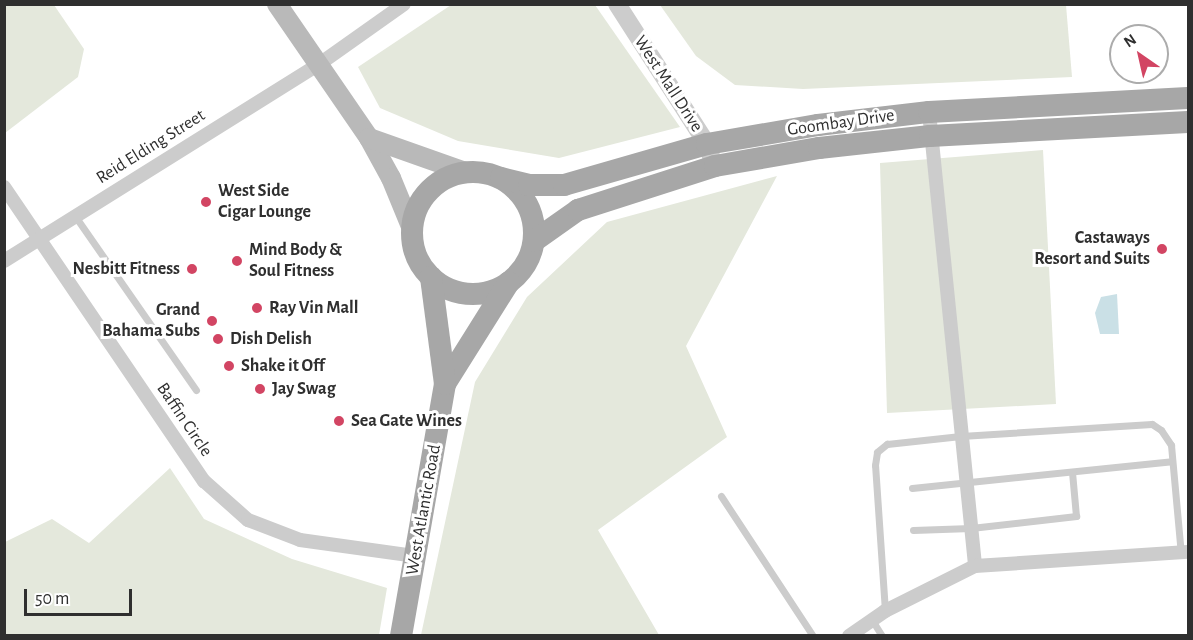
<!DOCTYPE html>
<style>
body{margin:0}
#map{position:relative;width:1193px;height:640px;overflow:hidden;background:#fff;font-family:"Alegreya Sans",sans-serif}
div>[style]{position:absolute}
.green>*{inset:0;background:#e4e8dc}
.water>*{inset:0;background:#cae0e6}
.service>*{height:7px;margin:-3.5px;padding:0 3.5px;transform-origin:3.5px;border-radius:3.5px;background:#ccc}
.minor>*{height:14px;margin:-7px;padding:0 7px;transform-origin:7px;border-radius:7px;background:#ccc}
.tertiary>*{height:18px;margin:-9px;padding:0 9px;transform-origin:9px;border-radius:9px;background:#ccc}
.secondary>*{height:20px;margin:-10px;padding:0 10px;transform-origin:10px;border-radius:10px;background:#b9b9b9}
.primary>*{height:22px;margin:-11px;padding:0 11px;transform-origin:11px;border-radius:11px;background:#a7a7a7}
.primary>.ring{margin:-11px;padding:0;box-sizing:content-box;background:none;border:22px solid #a7a7a7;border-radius:50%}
.dots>*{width:16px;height:16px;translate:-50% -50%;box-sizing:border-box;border:3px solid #fff;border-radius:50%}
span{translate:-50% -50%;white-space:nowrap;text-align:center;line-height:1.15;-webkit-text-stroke:6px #fff;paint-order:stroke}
.street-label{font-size:18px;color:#2f2f2f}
.poi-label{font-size:18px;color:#2f2f2f;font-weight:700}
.left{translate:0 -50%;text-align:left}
.right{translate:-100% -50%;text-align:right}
.frame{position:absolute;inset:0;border:6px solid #2f2f2f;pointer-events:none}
.north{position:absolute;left:1109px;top:24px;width:60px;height:60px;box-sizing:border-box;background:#fff;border:2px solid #acacac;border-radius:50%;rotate:326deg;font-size:16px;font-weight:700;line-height:24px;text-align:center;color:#2f2f2f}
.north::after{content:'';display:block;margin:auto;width:21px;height:27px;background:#d24563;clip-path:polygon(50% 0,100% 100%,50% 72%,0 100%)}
.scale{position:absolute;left:24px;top:589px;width:108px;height:27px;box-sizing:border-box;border:3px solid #2f2f2f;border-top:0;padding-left:8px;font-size:18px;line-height:21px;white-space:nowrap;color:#2f2f2f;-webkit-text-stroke:4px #fff;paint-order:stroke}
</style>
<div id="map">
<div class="green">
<div style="clip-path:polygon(5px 4px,54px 5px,84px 49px,78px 77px,5px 133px)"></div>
<div style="clip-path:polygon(451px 5px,595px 5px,680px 127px,559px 158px,458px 141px,380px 108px,358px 67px)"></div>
<div style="clip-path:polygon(660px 5px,1066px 5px,1072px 77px,803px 89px,735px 85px,696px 56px)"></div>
<div style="clip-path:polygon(1043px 150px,1056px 404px,887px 413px,880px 163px)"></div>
<div style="clip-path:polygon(777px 176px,686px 346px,727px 437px,598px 530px,659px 635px,421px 635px,475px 382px,527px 297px,607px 222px)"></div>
<div style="clip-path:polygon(170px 468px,204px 519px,292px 559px,387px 588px,379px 635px,5px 635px,5px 542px,52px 519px,89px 543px)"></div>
</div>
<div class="water">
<div style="clip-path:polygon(1117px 294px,1119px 334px,1100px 334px,1095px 313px,1101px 297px)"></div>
</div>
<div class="service">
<div style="left:75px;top:216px;width:212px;rotate:55.2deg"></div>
<div style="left:912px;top:488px;width:261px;rotate:-5.9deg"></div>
<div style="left:721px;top:496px;width:168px;rotate:56.7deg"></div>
<div style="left:913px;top:530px;width:58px;rotate:-2deg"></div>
<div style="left:971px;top:528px;width:106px;rotate:-6.5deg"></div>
<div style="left:1076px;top:516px;width:44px;rotate:-95.2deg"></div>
<div style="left:885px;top:611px;width:146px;rotate:-93.9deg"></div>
<div style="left:875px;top:465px;width:13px;rotate:-81deg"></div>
<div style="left:877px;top:452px;width:13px;rotate:-39deg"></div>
<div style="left:887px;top:444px;width:74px;rotate:-6.2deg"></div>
<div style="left:961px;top:436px;width:191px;rotate:-3.6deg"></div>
<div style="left:1152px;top:424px;width:11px;rotate:34deg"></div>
<div style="left:1161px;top:430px;width:18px;rotate:56deg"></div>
<div style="left:1171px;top:445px;width:109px;rotate:84.8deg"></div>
<div style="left:872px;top:620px;width:19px;rotate:58deg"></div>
</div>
<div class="minor">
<div style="left:929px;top:112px;width:456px;rotate:84.2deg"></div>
<div style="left:4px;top:187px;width:356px;rotate:55.8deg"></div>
<div style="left:204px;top:481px;width:59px;rotate:41.6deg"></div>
<div style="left:248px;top:520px;width:56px;rotate:21deg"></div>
<div style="left:300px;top:540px;width:117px;rotate:7.9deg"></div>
<div style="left:4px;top:261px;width:370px;rotate:-32deg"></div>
<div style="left:318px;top:65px;width:105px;rotate:-35.3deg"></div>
<div style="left:849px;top:636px;width:44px;rotate:-34.8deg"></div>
<div style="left:885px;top:611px;width:101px;rotate:-26.6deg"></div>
<div style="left:975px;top:566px;width:213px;rotate:-3.8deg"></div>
</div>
<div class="tertiary">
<div style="left:617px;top:4px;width:166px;rotate:57.3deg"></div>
<div style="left:707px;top:144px;width:13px;rotate:72deg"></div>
</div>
<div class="secondary">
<div style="left:277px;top:4px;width:163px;rotate:55.5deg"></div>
<div style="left:369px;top:138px;width:46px;rotate:61.2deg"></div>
<div style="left:391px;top:178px;width:55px;rotate:67.6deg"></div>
<div style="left:369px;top:138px;width:102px;rotate:19.5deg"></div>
</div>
<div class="primary">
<div class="ring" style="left:412px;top:172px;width:100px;height:100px"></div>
<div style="left:501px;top:178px;width:29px;rotate:14deg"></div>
<div style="left:529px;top:185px;width:35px"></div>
<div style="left:564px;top:185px;width:149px;rotate:-16deg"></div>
<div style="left:707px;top:144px;width:113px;rotate:-9.7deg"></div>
<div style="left:818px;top:125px;width:112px;rotate:-6.7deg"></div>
<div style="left:929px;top:112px;width:259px;rotate:-3.1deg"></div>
<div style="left:534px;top:241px;width:54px;rotate:-35.2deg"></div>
<div style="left:578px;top:210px;width:144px;rotate:-17.8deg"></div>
<div style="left:715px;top:166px;width:106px;rotate:-9.8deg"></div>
<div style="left:819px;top:148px;width:112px;rotate:-6.2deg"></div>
<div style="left:930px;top:136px;width:258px;rotate:-3.1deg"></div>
<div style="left:445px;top:384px;width:120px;rotate:-57.9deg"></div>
<div style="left:401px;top:636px;width:256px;rotate:-80.1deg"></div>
<div style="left:445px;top:384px;width:108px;rotate:-97.5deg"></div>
</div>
<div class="dots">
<div style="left:206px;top:202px;background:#d24563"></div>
<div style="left:1162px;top:249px;background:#d24563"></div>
<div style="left:237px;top:261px;background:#d24563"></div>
<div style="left:192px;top:269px;background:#d24563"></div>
<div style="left:257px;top:308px;background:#d24563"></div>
<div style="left:212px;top:321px;background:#d24563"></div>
<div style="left:218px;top:339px;background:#d24563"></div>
<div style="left:229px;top:366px;background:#d24563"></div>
<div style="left:260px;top:389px;background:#d24563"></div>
<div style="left:339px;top:421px;background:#d24563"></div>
</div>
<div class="street-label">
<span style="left:668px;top:84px;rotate:57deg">West Mall Drive</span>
<span style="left:841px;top:123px;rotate:-8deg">Goombay Drive</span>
<span style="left:151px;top:147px;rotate:-32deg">Reid Elding Street</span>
<span style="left:184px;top:420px;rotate:56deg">Baffin Circle</span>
<span style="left:424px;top:510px;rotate:-80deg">West Atlantic Road</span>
</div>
<div class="poi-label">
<span class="left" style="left:218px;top:202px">West Side<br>Cigar Lounge</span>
<span class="right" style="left:1150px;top:249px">Castaways<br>Resort and Suits</span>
<span class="left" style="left:249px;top:261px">Mind Body &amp;<br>Soul Fitness</span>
<span class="right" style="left:180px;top:269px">Nesbitt Fitness</span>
<span class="left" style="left:269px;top:308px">Ray Vin Mall</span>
<span class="right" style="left:200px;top:321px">Grand<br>Bahama Subs</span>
<span class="left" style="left:230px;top:339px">Dish Delish</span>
<span class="left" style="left:241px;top:366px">Shake it Off</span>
<span class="left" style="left:272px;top:389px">Jay Swag</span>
<span class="left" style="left:351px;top:421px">Sea Gate Wines</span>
</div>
<div class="frame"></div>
<div class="north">N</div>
<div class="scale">50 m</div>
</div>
